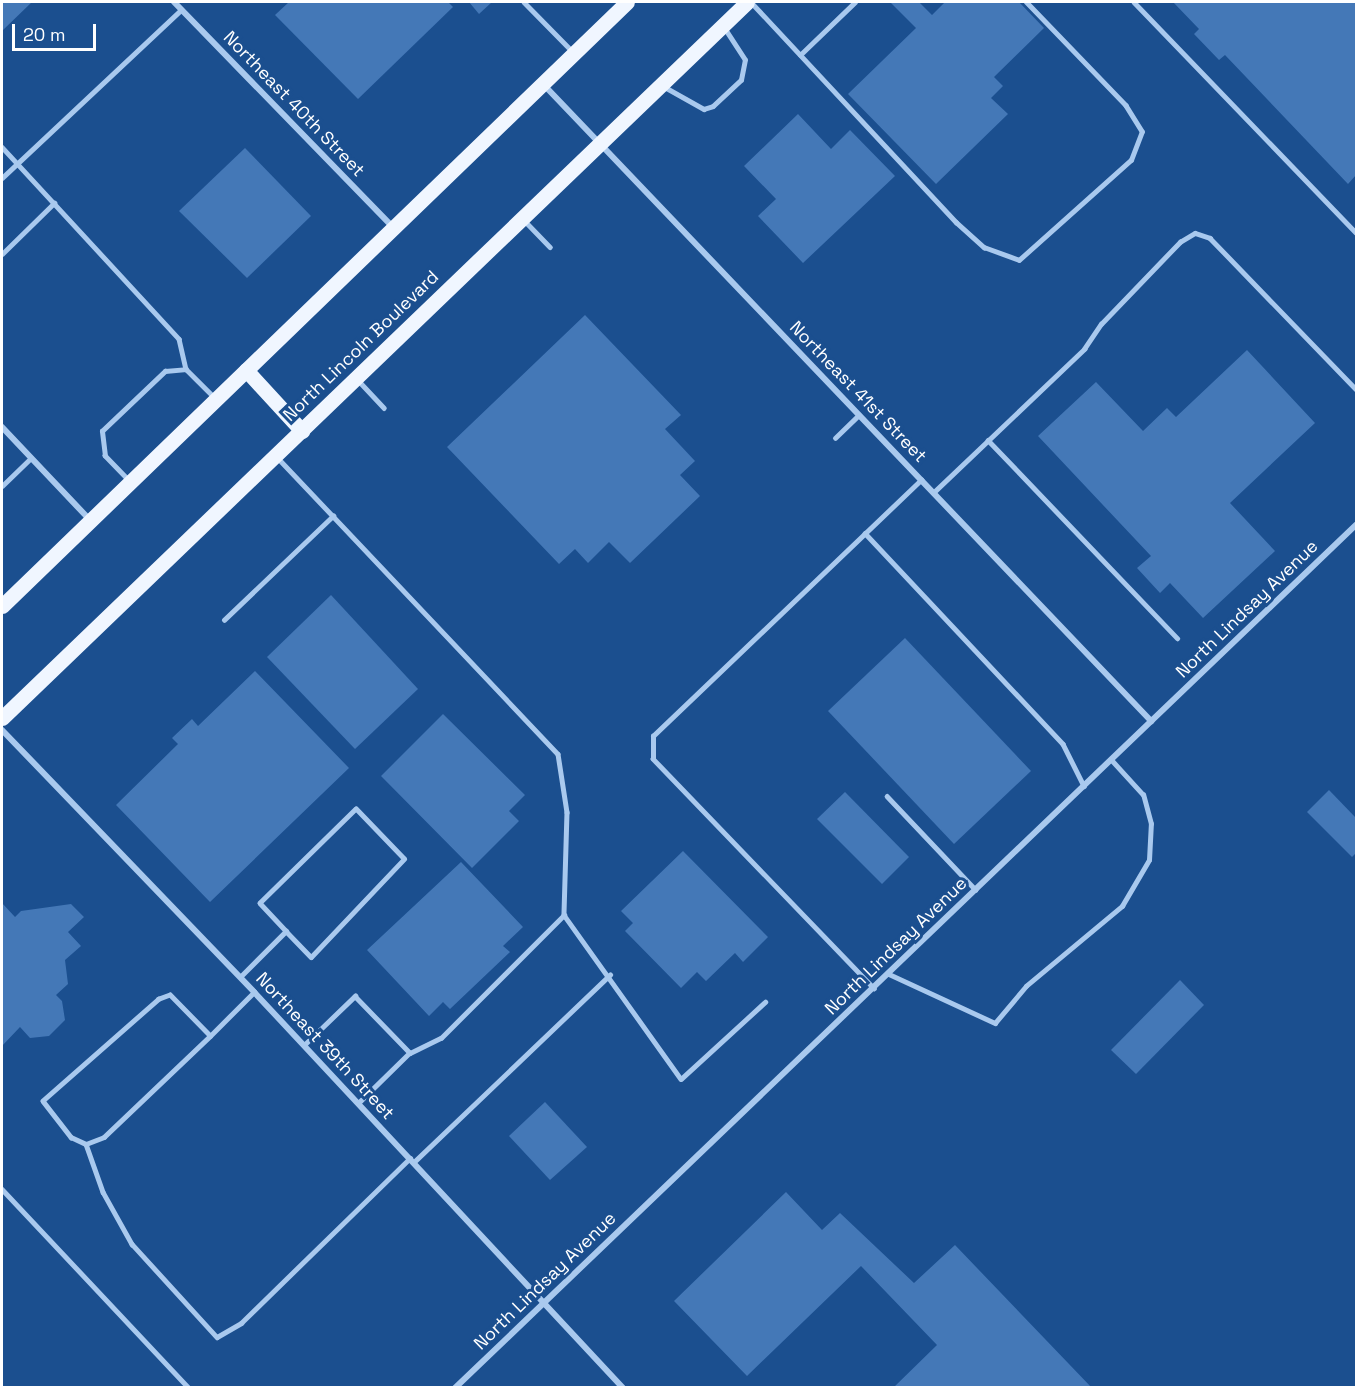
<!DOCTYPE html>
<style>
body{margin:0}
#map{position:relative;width:1358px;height:1389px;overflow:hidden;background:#1b4f8f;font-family:"Space Grotesk",sans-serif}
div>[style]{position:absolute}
.building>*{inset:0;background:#4478b7}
.lane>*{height:4.5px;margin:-2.25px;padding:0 2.25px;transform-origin:2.25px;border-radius:2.25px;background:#a9c9ee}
.street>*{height:6px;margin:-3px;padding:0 3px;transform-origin:3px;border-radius:3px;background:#a9c9ee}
.primary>*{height:15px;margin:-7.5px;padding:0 7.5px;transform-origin:7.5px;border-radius:7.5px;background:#f0f6ff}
span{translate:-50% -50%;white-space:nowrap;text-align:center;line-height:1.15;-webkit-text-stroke:6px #1b4f8f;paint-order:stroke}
.street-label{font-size:18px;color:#fff}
.frame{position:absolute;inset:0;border:3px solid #fff;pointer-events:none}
.scale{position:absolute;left:12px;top:24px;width:84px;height:27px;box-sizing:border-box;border:3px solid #fff;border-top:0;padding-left:8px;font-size:18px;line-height:21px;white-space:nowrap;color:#fff;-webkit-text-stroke:4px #1b4f8f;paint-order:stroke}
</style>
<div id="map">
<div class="building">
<div style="clip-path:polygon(2px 2px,32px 2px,2px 31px)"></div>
<div style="clip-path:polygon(289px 2px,448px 2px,453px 7px,358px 99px,275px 15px)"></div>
<div style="clip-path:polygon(469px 2px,492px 2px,479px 14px)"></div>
<div style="clip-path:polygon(890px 2px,919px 2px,932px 15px,945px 2px,1019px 2px,1044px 28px,994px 77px,1003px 86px,991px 98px,1008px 114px,936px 184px,848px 94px,916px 28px)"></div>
<div style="clip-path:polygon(1173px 2px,1356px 2px,1356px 175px,1348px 184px,1225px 55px,1219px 60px,1194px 34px,1199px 29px)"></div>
<div style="clip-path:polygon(798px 114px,831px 149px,850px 130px,895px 176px,803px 263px,758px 216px,776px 199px,744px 166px)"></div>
<div style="clip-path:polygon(245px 148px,311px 216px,247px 278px,179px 211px)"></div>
<div style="clip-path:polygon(585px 315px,681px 415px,665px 429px,695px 461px,680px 475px,700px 496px,630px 563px,609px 542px,588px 563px,575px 549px,559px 564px,447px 447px)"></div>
<div style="clip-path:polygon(1247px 350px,1315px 423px,1230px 503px,1275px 551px,1203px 618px,1170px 583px,1160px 593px,1137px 568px,1151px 556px,1038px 436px,1096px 382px,1143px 431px,1167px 408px,1176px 417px)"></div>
<div style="clip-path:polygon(331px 595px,418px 689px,355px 749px,267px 657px)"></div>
<div style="clip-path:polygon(905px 638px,1031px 771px,954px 844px,828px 711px)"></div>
<div style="clip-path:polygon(255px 671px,349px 768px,210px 902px,116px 805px,178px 744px,172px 738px,192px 719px,198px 726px)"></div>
<div style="clip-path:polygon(443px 714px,525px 795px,509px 811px,519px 821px,472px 868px,381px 776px)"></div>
<div style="clip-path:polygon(1329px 790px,1356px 818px,1356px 853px,1352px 857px,1307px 812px)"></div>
<div style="clip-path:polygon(845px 792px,909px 857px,882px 884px,817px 819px)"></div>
<div style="clip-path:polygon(683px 851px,768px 937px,743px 962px,735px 953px,706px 981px,697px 972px,681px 988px,625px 931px,633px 923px,621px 911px)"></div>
<div style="clip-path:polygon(461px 862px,523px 927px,503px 946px,510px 952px,450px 1009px,443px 1002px,429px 1016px,367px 950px)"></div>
<div style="clip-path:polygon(2px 903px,15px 917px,21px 911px,71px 904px,84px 917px,68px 932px,81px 946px,65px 960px,68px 984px,56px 995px,62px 1001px,65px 1020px,49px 1036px,30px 1038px,20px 1027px,2px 1046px)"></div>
<div style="clip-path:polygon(1180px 980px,1204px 1005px,1136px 1074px,1111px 1050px)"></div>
<div style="clip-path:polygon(545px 1102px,587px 1147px,550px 1180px,509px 1136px)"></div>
<div style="clip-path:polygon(786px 1192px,822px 1230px,840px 1213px,914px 1283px,955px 1245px,1092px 1388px,893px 1388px,937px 1345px,861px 1266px,747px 1376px,674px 1301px)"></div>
</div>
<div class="lane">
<div style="left:524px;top:2px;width:69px;rotate:45.6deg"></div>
<div style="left:751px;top:2px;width:301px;rotate:47deg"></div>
<div style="left:956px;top:222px;width:38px;rotate:42deg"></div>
<div style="left:984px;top:247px;width:37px;rotate:20deg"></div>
<div style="left:1019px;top:260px;width:150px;rotate:-41.8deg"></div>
<div style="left:1131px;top:160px;width:30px;rotate:-69deg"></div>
<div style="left:1142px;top:132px;width:31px;rotate:-122deg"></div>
<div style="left:1126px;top:106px;width:144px;rotate:-133.9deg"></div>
<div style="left:1134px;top:2px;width:320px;rotate:46.1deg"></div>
<div style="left:800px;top:55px;width:76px;rotate:-43.9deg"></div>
<div style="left:663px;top:86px;width:47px;rotate:29.3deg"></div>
<div style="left:704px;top:109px;width:9px;rotate:-18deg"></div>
<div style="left:713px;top:106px;width:38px;rotate:-43deg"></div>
<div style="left:741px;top:80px;width:20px;rotate:-79deg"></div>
<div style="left:745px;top:60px;width:38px;rotate:-123deg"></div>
<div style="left:2px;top:147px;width:261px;rotate:47.3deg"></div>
<div style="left:179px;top:339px;width:31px;rotate:77deg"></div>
<div style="left:186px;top:369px;width:41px;rotate:45deg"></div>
<div style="left:2px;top:178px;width:245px;rotate:-43.2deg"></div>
<div style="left:525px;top:221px;width:36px;rotate:46deg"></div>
<div style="left:2px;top:254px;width:73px;rotate:-44.4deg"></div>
<div style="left:358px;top:380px;width:38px;rotate:47deg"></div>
<div style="left:835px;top:438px;width:33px;rotate:-44deg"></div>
<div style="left:988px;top:440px;width:274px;rotate:46.3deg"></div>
<div style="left:278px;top:458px;width:407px;rotate:46.6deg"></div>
<div style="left:558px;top:754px;width:59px;rotate:81.2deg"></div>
<div style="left:567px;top:812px;width:103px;rotate:91.7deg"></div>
<div style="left:564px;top:915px;width:201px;rotate:54.5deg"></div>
<div style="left:681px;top:1079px;width:114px;rotate:-42.5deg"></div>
<div style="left:129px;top:481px;width:35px;rotate:-134deg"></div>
<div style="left:105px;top:456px;width:25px;rotate:-97deg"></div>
<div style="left:102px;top:431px;width:87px;rotate:-43.6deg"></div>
<div style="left:165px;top:371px;width:21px;rotate:-5deg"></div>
<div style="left:2px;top:486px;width:40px;rotate:-44deg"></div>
<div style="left:933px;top:493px;width:209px;rotate:-43.6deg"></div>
<div style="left:1084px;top:349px;width:30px;rotate:-56deg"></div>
<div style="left:1101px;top:324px;width:114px;rotate:-46.1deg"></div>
<div style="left:1180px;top:242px;width:17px;rotate:-31deg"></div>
<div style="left:1195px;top:233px;width:16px;rotate:18deg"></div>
<div style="left:1210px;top:238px;width:210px;rotate:46deg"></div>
<div style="left:865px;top:533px;width:289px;rotate:46.8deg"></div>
<div style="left:1063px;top:744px;width:47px;rotate:63.4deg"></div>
<div style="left:224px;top:620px;width:151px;rotate:-43.7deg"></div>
<div style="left:887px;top:796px;width:129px;rotate:46.6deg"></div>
<div style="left:889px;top:974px;width:117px;rotate:24.8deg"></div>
<div style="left:995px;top:1023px;width:48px;rotate:-50deg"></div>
<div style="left:1026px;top:986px;width:125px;rotate:-39.8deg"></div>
<div style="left:1122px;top:906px;width:53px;rotate:-59.6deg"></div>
<div style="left:1149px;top:860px;width:36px;rotate:-87deg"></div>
<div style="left:1151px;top:824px;width:30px;rotate:-105deg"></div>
<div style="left:1143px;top:795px;width:47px;rotate:-132.4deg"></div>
<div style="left:240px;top:977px;width:65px;rotate:-45deg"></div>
<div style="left:286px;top:931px;width:36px;rotate:46deg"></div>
<div style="left:311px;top:957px;width:135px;rotate:-46.5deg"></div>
<div style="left:404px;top:859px;width:69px;rotate:-133.8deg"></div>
<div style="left:356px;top:809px;width:134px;rotate:135.6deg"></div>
<div style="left:260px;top:903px;width:38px;rotate:47deg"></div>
<div style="left:874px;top:989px;width:319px;rotate:-133.9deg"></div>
<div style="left:653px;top:759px;width:23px;rotate:-90deg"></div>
<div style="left:653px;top:736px;width:371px;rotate:-43.7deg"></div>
<div style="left:210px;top:1036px;width:57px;rotate:-134.3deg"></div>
<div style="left:170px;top:995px;width:12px;rotate:160deg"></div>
<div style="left:159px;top:999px;width:154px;rotate:138.7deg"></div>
<div style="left:43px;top:1101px;width:46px;rotate:52.1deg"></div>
<div style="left:71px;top:1137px;width:17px;rotate:25deg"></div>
<div style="left:86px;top:1144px;width:19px;rotate:-21deg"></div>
<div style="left:104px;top:1137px;width:146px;rotate:-43.6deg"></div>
<div style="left:210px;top:1036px;width:62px;rotate:-45deg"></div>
<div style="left:304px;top:1045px;width:71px;rotate:-43.9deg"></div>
<div style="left:355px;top:996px;width:79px;rotate:46deg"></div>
<div style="left:410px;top:1053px;width:71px;rotate:135.6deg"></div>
<div style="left:410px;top:1053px;width:34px;rotate:-26deg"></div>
<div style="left:441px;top:1038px;width:174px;rotate:-45deg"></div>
<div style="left:86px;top:1144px;width:51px;rotate:70.5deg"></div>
<div style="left:103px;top:1192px;width:60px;rotate:60.9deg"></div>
<div style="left:132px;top:1244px;width:126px;rotate:47.6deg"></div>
<div style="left:217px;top:1337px;width:28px;rotate:-30deg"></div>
<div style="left:241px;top:1323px;width:236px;rotate:-44.3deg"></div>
<div style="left:414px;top:1162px;width:271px;rotate:-43.7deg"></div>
<div style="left:2px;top:1189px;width:273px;rotate:46.8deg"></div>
</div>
<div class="street">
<div style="left:174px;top:2px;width:314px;rotate:45.8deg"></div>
<div style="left:543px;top:84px;width:881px;rotate:46.33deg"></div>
<div style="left:2px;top:427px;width:128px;rotate:46.6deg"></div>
<div style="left:2px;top:730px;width:364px;rotate:46.1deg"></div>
<div style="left:254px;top:992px;width:541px;rotate:47.02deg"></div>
<div style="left:455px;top:1388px;width:1248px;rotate:-43.77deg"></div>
</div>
<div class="primary">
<div style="left:246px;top:370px;width:83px;rotate:47.4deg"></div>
<div style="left:2px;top:606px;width:869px;rotate:-44.02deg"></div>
<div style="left:2px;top:718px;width:1033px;rotate:-43.86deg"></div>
</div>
<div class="street-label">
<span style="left:294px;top:104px;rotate:46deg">Northeast 40th Street</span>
<span style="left:361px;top:346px;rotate:-44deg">North Lincoln Boulevard</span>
<span style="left:858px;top:392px;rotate:46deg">Northeast 41st Street</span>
<span style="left:1247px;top:609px;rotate:-44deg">North Lindsay Avenue</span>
<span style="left:896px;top:946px;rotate:-44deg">North Lindsay Avenue</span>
<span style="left:325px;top:1046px;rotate:47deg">Northeast 39th Street</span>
<span style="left:545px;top:1281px;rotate:-44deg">North Lindsay Avenue</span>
</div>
<div class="frame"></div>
<div class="scale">20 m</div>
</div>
